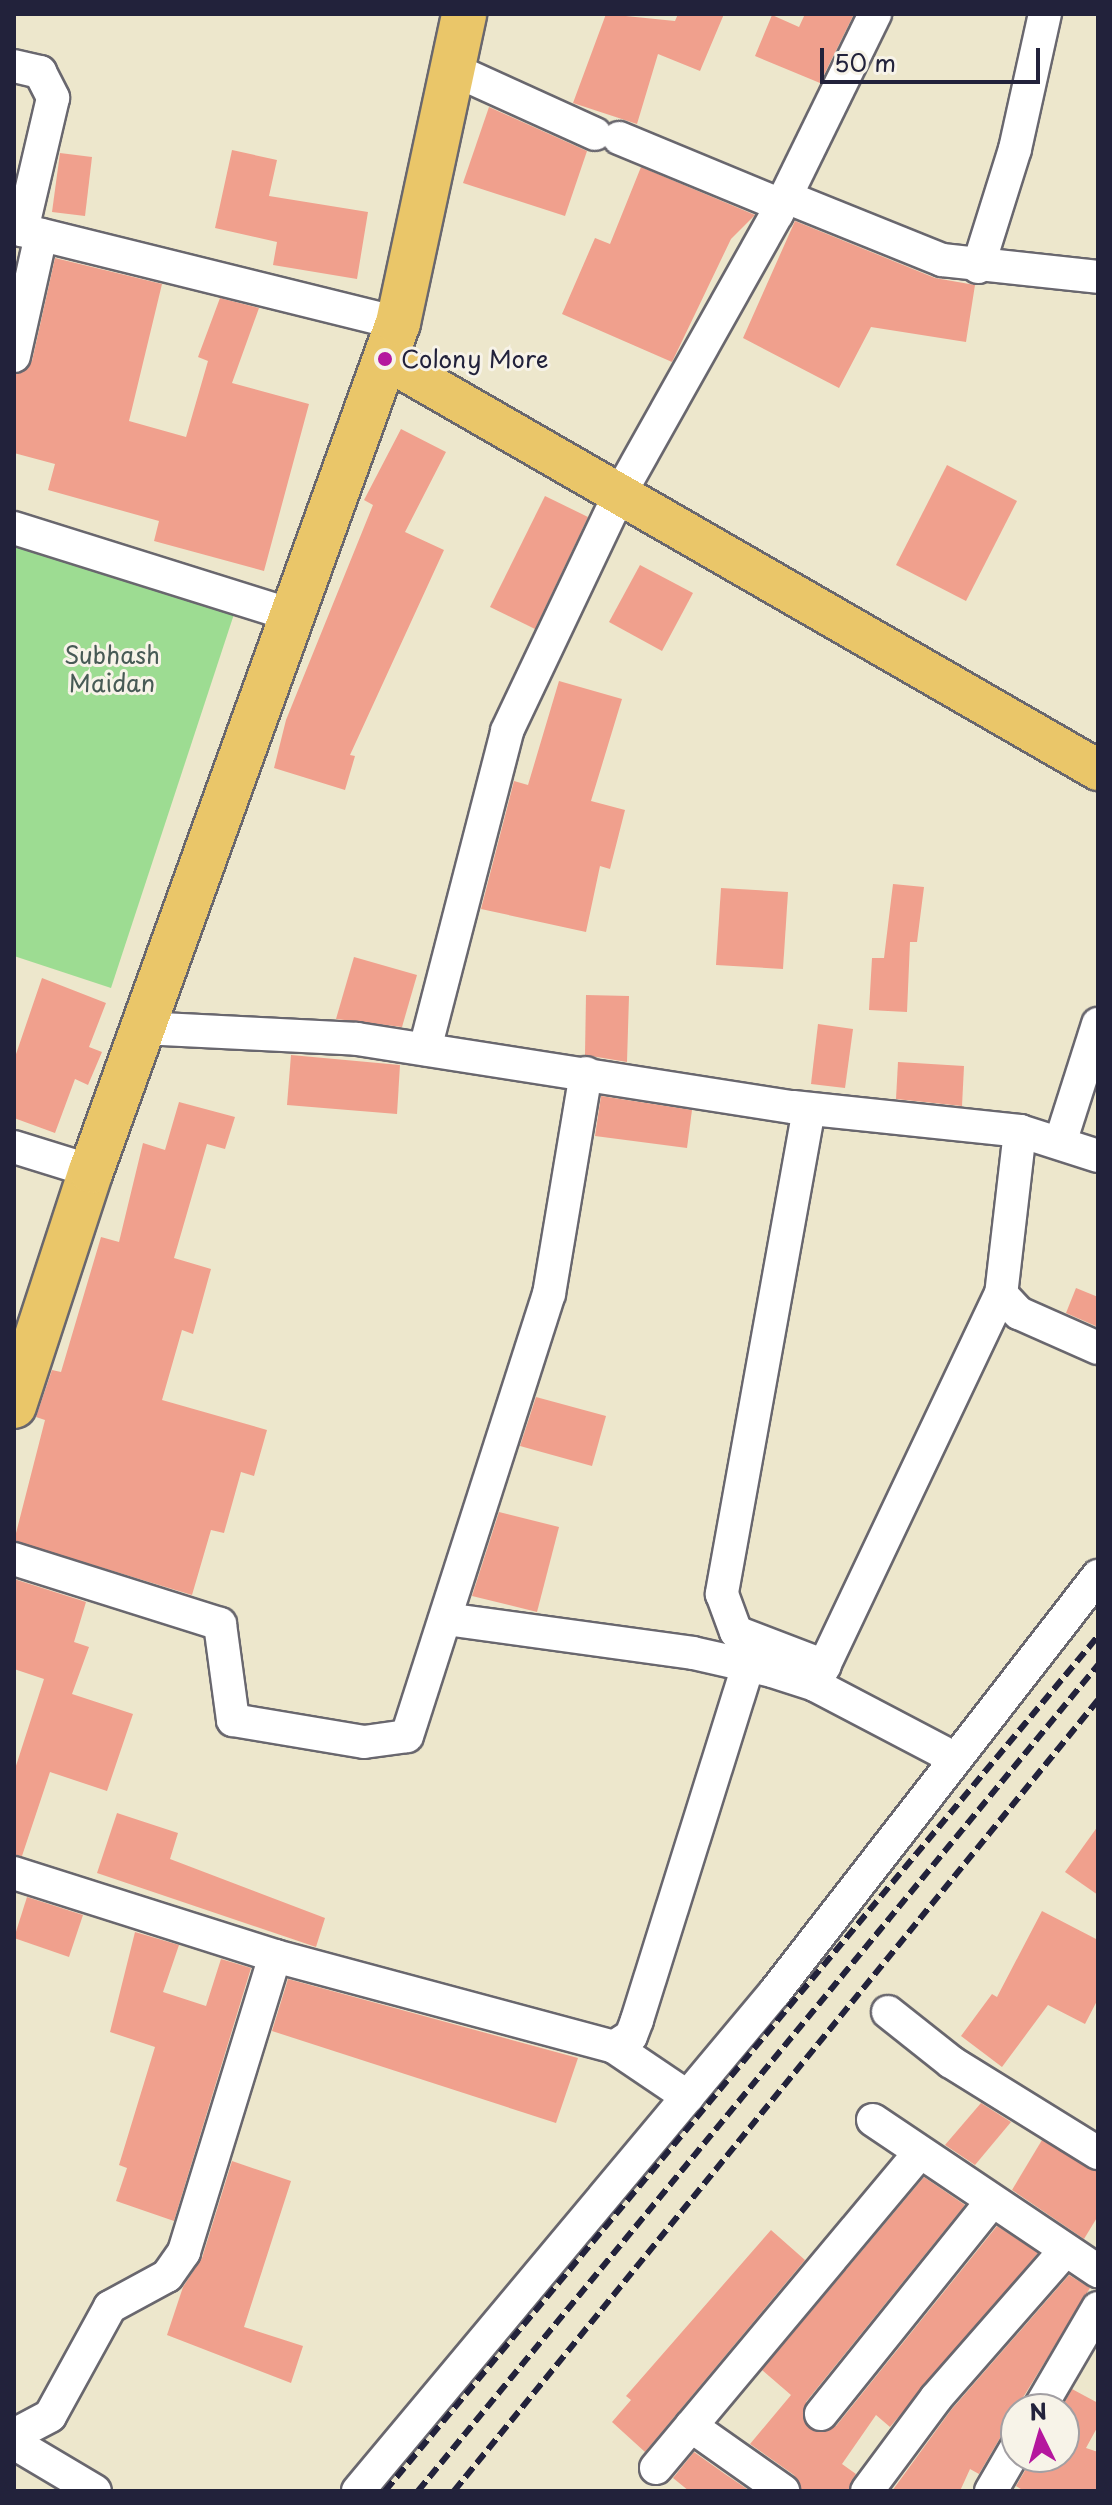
<!DOCTYPE html>
<style>
body{margin:0}
#map{position:relative;width:1112px;height:2505px;overflow:hidden;background:#ede7cc;font-family:"Playpen Sans",sans-serif}
div>[style]{position:absolute}
.green>*{inset:0;background:#9ddc92}
.building>*{inset:0;background:#f0a08d}
.roads{filter:drop-shadow(2px 0 #69676e) drop-shadow(-2px 0 #69676e) drop-shadow(0 2px #69676e) drop-shadow(0 -2px #69676e)}
.minor>*{height:32px;margin:-16px;padding:0 16px;transform-origin:16px;border-radius:16px;background:#fff}
.major>*{height:40px;margin:-20px;padding:0 20px;transform-origin:20px;border-radius:20px;background:#eac669}
.highway>*{height:44px;margin:-22px;padding:0 22px;transform-origin:22px;border-radius:22px;background:#eac669}
.rail>*{height:6px;margin-top:-3px;transform-origin:0;background:repeating-linear-gradient(90deg,#22223b 0 12px,transparent 0 18px)}
.dots>*{width:22px;height:22px;translate:-50% -50%;box-sizing:border-box;border:4px solid #f7f3e8;border-radius:50%}
span{translate:-50% -50%;white-space:nowrap;text-align:center;line-height:1.15;-webkit-text-stroke:6px #f7f3e8;paint-order:stroke}
.poi-label{font-size:24px;color:#22223b}
.left{translate:0 -50%;text-align:left}
.park-label{font-size:24px;color:#475a55}
.frame{position:absolute;inset:0;border:16px solid #22223b;pointer-events:none}
.north{position:absolute;left:1000px;top:2393px;width:80px;height:80px;box-sizing:border-box;background:#f7f3e8;border:2px solid #a29fa3;border-radius:50%;rotate:355deg;font-size:22px;font-weight:700;line-height:32px;text-align:center;color:#22223b}
.north::after{content:'';display:block;margin:auto;width:28px;height:36px;background:#b5179e;clip-path:polygon(50% 0,100% 100%,50% 72%,0 100%)}
.scale{position:absolute;left:820px;top:48px;width:220px;height:36px;box-sizing:border-box;border:4px solid #22223b;border-top:0;padding-left:10px;font-size:24px;line-height:28px;white-space:nowrap;color:#22223b;-webkit-text-stroke:6px #f7f3e8;paint-order:stroke}
</style>
<div id="map">
<div class="green">
<div style="clip-path:polygon(14px 533px,237px 605px,111px 988px,14px 956px)"></div>
</div>
<div class="building">
<div style="clip-path:polygon(606px 14px,675px 21px,678px 14px,724px 14px,700px 71px,658px 54px,637px 124px,573px 103px)"></div>
<div style="clip-path:polygon(805px 14px,854px 14px,820px 83px,755px 56px,772px 15px,799px 27px)"></div>
<div style="clip-path:polygon(489px 107px,587px 151px,565px 216px,463px 183px)"></div>
<div style="clip-path:polygon(232px 150px,277px 160px,269px 196px,368px 212px,357px 279px,273px 265px,277px 242px,215px 228px)"></div>
<div style="clip-path:polygon(60px 153px,92px 157px,85px 216px,52px 212px)"></div>
<div style="clip-path:polygon(641px 167px,755px 215px,731px 239px,672px 362px,562px 314px,595px 238px,610px 244px)"></div>
<div style="clip-path:polygon(795px 221px,935px 278px,975px 285px,966px 342px,871px 327px,839px 388px,743px 338px)"></div>
<div style="clip-path:polygon(55px 258px,162px 284px,129px 421px,186px 437px,208px 361px,198px 357px,220px 298px,259px 308px,232px 383px,309px 404px,264px 571px,154px 541px,159px 521px,48px 490px,55px 464px,14px 453px,14px 374px,32px 361px)"></div>
<div style="clip-path:polygon(401px 429px,446px 452px,405px 532px,444px 550px,350px 755px,355px 756px,345px 790px,274px 768px,286px 720px,373px 505px,364px 500px)"></div>
<div style="clip-path:polygon(947px 465px,1017px 501px,966px 601px,896px 565px)"></div>
<div style="clip-path:polygon(545px 496px,588px 517px,535px 629px,490px 607px)"></div>
<div style="clip-path:polygon(640px 565px,693px 593px,662px 651px,609px 622px)"></div>
<div style="clip-path:polygon(559px 681px,622px 699px,591px 801px,625px 810px,610px 869px,600px 866px,586px 932px,481px 909px,514px 781px,528px 785px)"></div>
<div style="clip-path:polygon(893px 884px,924px 887px,917px 942px,910px 942px,907px 1012px,869px 1010px,872px 958px,884px 958px)"></div>
<div style="clip-path:polygon(721px 888px,788px 892px,783px 969px,716px 965px)"></div>
<div style="clip-path:polygon(354px 957px,417px 975px,402px 1027px,336px 1019px)"></div>
<div style="clip-path:polygon(42px 978px,106px 1003px,89px 1047px,102px 1052px,88px 1085px,75px 1079px,55px 1133px,14px 1118px,14px 1060px)"></div>
<div style="clip-path:polygon(586px 995px,629px 996px,627px 1062px,585px 1055px)"></div>
<div style="clip-path:polygon(818px 1024px,853px 1029px,845px 1088px,811px 1084px)"></div>
<div style="clip-path:polygon(291px 1055px,400px 1065px,397px 1114px,287px 1105px)"></div>
<div style="clip-path:polygon(898px 1062px,964px 1066px,962px 1106px,896px 1099px)"></div>
<div style="clip-path:polygon(601px 1096px,692px 1110px,687px 1148px,595px 1136px)"></div>
<div style="clip-path:polygon(179px 1102px,235px 1117px,225px 1149px,207px 1144px,174px 1258px,211px 1269px,193px 1334px,182px 1330px,162px 1400px,267px 1430px,254px 1476px,241px 1472px,224px 1533px,211px 1530px,192px 1595px,14px 1541px,45px 1420px,36px 1417px,52px 1370px,61px 1372px,101px 1237px,119px 1242px,143px 1143px,165px 1150px)"></div>
<div style="clip-path:polygon(1076px 1288px,1098px 1297px,1098px 1327px,1066px 1313px)"></div>
<div style="clip-path:polygon(536px 1397px,606px 1416px,592px 1466px,520px 1446px)"></div>
<div style="clip-path:polygon(499px 1512px,559px 1527px,537px 1612px,472px 1596px)"></div>
<div style="clip-path:polygon(14px 1579px,86px 1602px,74px 1642px,89px 1647px,72px 1694px,133px 1714px,107px 1791px,50px 1772px,22px 1856px,14px 1855px,14px 1772px,44px 1679px,14px 1669px)"></div>
<div style="clip-path:polygon(117px 1813px,178px 1833px,170px 1859px,325px 1918px,316px 1947px,97px 1873px)"></div>
<div style="clip-path:polygon(1098px 1826px,1098px 1895px,1065px 1872px)"></div>
<div style="clip-path:polygon(27px 1897px,83px 1915px,69px 1957px,14px 1938px)"></div>
<div style="clip-path:polygon(1042px 1911px,1098px 1940px,1098px 1999px,1085px 2024px,1048px 2005px,1002px 2067px,961px 2036px,992px 1994px,997px 1997px)"></div>
<div style="clip-path:polygon(135px 1932px,179px 1945px,163px 1992px,206px 2006px,221px 1959px,251px 1968px,174px 2221px,116px 2201px,127px 2168px,119px 2165px,155px 2047px,110px 2032px)"></div>
<div style="clip-path:polygon(288px 1979px,578px 2058px,556px 2123px,272px 2031px)"></div>
<div style="clip-path:polygon(981px 2103px,1011px 2122px,975px 2165px,945px 2145px)"></div>
<div style="clip-path:polygon(1042px 2140px,1098px 2172px,1098px 2216px,1084px 2239px,1012px 2190px)"></div>
<div style="clip-path:polygon(232px 2161px,291px 2181px,244px 2327px,303px 2346px,291px 2383px,167px 2335px,183px 2287px,202px 2258px)"></div>
<div style="clip-path:polygon(924px 2177px,965px 2205px,806px 2402px,810px 2429px,836px 2426px,997px 2226px,1038px 2253px,890px 2427px,876px 2415px,842px 2464px,856px 2474px,848px 2491px,802px 2491px,794px 2475px,750px 2444px,791px 2395px,762px 2370px)"></div>
<div style="clip-path:polygon(771px 2230px,805px 2260px,645px 2452px,612px 2422px,631px 2400px,626px 2396px)"></div>
<div style="clip-path:polygon(1069px 2275px,1090px 2288px,1016px 2409px,1016px 2429px,1000px 2438px,979px 2474px,970px 2469px,960px 2491px,892px 2491px,951px 2410px)"></div>
<div style="clip-path:polygon(1072px 2389px,1098px 2403px,1098px 2426px,1086px 2448px,1098px 2452px,1098px 2491px,1024px 2491px,1016px 2486px,1033px 2457px,1064px 2457px,1061px 2409px)"></div>
<div style="clip-path:polygon(694px 2452px,725px 2474px,750px 2491px,689px 2491px,673px 2478px)"></div>
</div>
<div class="roads">
<div class="minor">
<div style="left:14px;top:66px;width:27px;rotate:13deg"></div>
<div style="left:40px;top:72px;width:29px;rotate:63deg"></div>
<div style="left:53px;top:98px;width:136px;rotate:103.2deg"></div>
<div style="left:452px;top:69px;width:157px;rotate:24.4deg"></div>
<div style="left:619px;top:138px;width:175px;rotate:22.5deg"></div>
<div style="left:786px;top:197px;width:168px;rotate:22deg"></div>
<div style="left:942px;top:260px;width:157px;rotate:6.2deg"></div>
<div style="left:14px;top:228px;width:396px;rotate:13.9deg"></div>
<div style="left:978px;top:267px;width:124px;rotate:-72.6deg"></div>
<div style="left:1015px;top:149px;width:138px;rotate:-77.5deg"></div>
<div style="left:14px;top:356px;width:124px;rotate:-77.4deg"></div>
<div style="left:14px;top:528px;width:294px;rotate:17.4deg"></div>
<div style="left:143px;top:1028px;width:214px;rotate:2.9deg"></div>
<div style="left:357px;top:1039px;width:441px;rotate:8.9deg"></div>
<div style="left:793px;top:1107px;width:228px;rotate:6deg"></div>
<div style="left:1020px;top:1131px;width:82px;rotate:17.8deg"></div>
<div style="left:425px;top:1049px;width:328px;rotate:-75.5deg"></div>
<div style="left:507px;top:731px;width:259px;rotate:-64.6deg"></div>
<div style="left:618px;top:497px;width:325px;rotate:-60.7deg"></div>
<div style="left:777px;top:214px;width:223px;rotate:-63.9deg"></div>
<div style="left:809px;top:1109px;width:493px;rotate:100.2deg"></div>
<div style="left:722px;top:1594px;width:40px;rotate:69.8deg"></div>
<div style="left:736px;top:1632px;width:95px;rotate:20.9deg"></div>
<div style="left:1020px;top:1131px;width:164px;rotate:96.6deg"></div>
<div style="left:1001px;top:1294px;width:26px;rotate:47deg"></div>
<div style="left:1019px;top:1313px;width:86px;rotate:23.9deg"></div>
<div style="left:1061px;top:1140px;width:122px;rotate:-72.3deg"></div>
<div style="left:14px;top:1147px;width:81px;rotate:17.3deg"></div>
<div style="left:14px;top:1559px;width:216px;rotate:17.5deg"></div>
<div style="left:220px;top:1624px;width:97px;rotate:82.3deg"></div>
<div style="left:233px;top:1720px;width:133px;rotate:9.5deg"></div>
<div style="left:364px;top:1742px;width:43px;rotate:-7.9deg"></div>
<div style="left:407px;top:1736px;width:464px;rotate:-72.2deg"></div>
<div style="left:549px;top:1294px;width:224px;rotate:-80.5deg"></div>
<div style="left:446px;top:1619px;width:249px;rotate:7.8deg"></div>
<div style="left:693px;top:1653px;width:81px;rotate:12.8deg"></div>
<div style="left:772px;top:1671px;width:45px;rotate:18deg"></div>
<div style="left:815px;top:1685px;width:159px;rotate:27.7deg"></div>
<div style="left:815px;top:1685px;width:433px;rotate:-64.6deg"></div>
<div style="left:14px;top:1873px;width:274px;rotate:17.6deg"></div>
<div style="left:275px;top:1956px;width:310px;rotate:107.1deg"></div>
<div style="left:184px;top:2252px;width:29px;rotate:125deg"></div>
<div style="left:167px;top:2276px;width:65px;rotate:151.5deg"></div>
<div style="left:110px;top:2307px;width:124px;rotate:118.8deg"></div>
<div style="left:50px;top:2416px;width:41px;rotate:152.2deg"></div>
<div style="left:275px;top:1956px;width:351px;rotate:15deg"></div>
<div style="left:614px;top:2047px;width:20px;rotate:-33deg"></div>
<div style="left:631px;top:2036px;width:17px;rotate:-69deg"></div>
<div style="left:637px;top:2020px;width:372px;rotate:-72.6deg"></div>
<div style="left:888px;top:2012px;width:80px;rotate:38.4deg"></div>
<div style="left:951px;top:2062px;width:173px;rotate:31.8deg"></div>
<div style="left:614px;top:2047px;width:89px;rotate:34deg"></div>
<div style="left:873px;top:2120px;width:271px;rotate:33.9deg"></div>
<div style="left:1039px;top:2409px;width:117px;rotate:-59.7deg"></div>
<div style="left:821px;top:2414px;width:270px;rotate:-51.2deg"></div>
<div style="left:691px;top:2426px;width:113px;rotate:35.2deg"></div>
<div style="left:14px;top:2443px;width:94px;rotate:30.7deg"></div>
<div style="left:656px;top:2468px;width:410px;rotate:-50.1deg"></div>
<div style="left:358px;top:2491px;width:650px;rotate:-50.12deg"></div>
<div style="left:775px;top:1992px;width:527px;rotate:-52.17deg"></div>
<div style="left:867px;top:2491px;width:116px;rotate:-53.4deg"></div>
<div style="left:936px;top:2398px;width:193px;rotate:-48.8deg"></div>
<div style="left:991px;top:2491px;width:50px;rotate:-59.8deg"></div>
</div>
<div class="major">
<div style="left:385px;top:359px;width:823px;rotate:29.96deg"></div>
</div>
<div class="highway">
<div style="left:14px;top:1406px;width:247px;rotate:-71.9deg"></div>
<div style="left:91px;top:1171px;width:902px;rotate:-70.1deg"></div>
<div style="left:398px;top:323px;width:316px;rotate:-77.9deg"></div>
</div>
</div>
<div class="rail">
<div style="left:385px;top:2491px;width:1113px;rotate:-50.17deg"></div>
<div style="left:418px;top:2491px;width:1070px;rotate:-50.54deg"></div>
<div style="left:454px;top:2491px;width:1020px;rotate:-50.85deg"></div>
</div>
<div class="dots">
<div style="left:385px;top:359px;background:#b5179e"></div>
</div>
<div class="poi-label">
<span class="left" style="left:401px;top:359px">Colony More</span>
</div>
<div class="park-label">
<span style="left:112px;top:669px">Subhash<br>Maidan</span>
</div>
<div class="frame"></div>
<div class="north">N</div>
<div class="scale">50 m</div>
</div>
